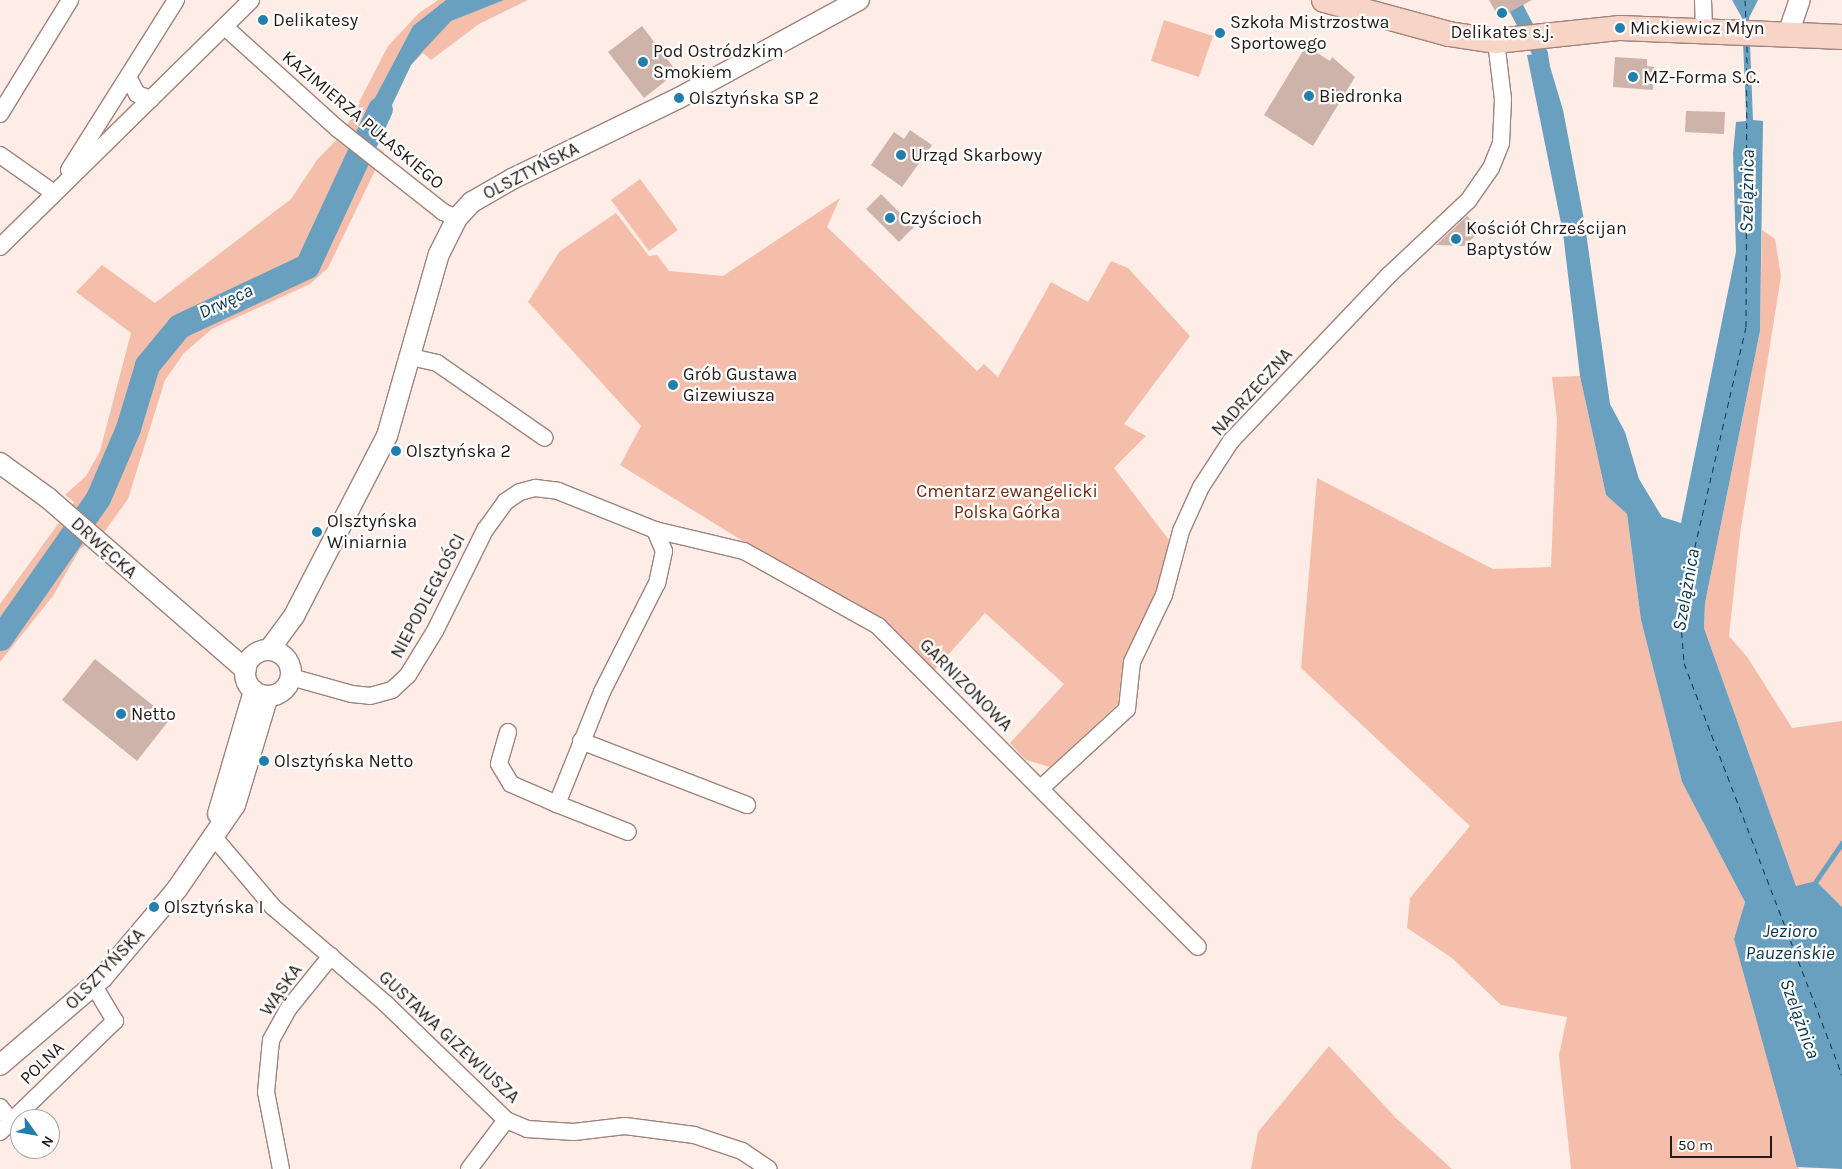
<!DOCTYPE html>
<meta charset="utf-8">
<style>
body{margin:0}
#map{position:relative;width:1842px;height:1169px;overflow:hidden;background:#feede7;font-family:Karla,sans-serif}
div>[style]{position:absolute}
.green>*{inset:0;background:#f5beab}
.water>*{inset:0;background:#6aa0bf}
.stream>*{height:4.5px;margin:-2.25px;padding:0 2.25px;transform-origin:2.25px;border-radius:2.25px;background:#6aa0bf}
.canal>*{height:15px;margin:-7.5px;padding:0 7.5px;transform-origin:7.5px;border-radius:7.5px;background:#6aa0bf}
.river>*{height:25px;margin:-12.5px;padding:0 12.5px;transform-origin:12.5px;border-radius:12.5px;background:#6aa0bf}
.ferry>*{height:1px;margin-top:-0.5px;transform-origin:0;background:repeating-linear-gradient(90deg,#07364d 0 6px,transparent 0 11px)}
.building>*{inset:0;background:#ceb3aa}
.roads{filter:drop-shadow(1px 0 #9e847c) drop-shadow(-1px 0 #9e847c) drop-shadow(0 1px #9e847c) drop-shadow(0 -1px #9e847c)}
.minor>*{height:16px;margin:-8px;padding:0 8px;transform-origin:8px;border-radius:8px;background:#fff}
.tertiary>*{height:20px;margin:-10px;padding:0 10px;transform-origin:10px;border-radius:10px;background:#fff}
.tertiary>.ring{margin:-10px;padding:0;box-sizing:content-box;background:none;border:20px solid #fff;border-radius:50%}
.secondary>*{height:24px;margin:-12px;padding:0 12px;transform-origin:12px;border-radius:12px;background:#f8d4c6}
.dots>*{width:14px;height:14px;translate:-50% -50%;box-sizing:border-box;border:2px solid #fefefe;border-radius:50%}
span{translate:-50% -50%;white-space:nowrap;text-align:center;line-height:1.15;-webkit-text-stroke:4.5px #fefefe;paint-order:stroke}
.poi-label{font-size:18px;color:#241a16}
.left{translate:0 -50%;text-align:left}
.street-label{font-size:18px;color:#241a16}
.park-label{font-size:18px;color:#6d290f}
.water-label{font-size:19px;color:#07364d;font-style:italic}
.north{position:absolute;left:10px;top:1109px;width:50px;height:50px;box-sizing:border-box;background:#fefefe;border:1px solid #a7a3a1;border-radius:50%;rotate:122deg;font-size:14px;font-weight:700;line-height:20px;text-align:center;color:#241a16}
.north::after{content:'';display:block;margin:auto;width:18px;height:22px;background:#227fac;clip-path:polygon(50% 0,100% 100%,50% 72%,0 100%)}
.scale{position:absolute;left:1670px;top:1136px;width:102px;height:22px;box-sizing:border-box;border:2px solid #241a16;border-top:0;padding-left:6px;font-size:15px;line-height:18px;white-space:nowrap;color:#241a16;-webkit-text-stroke:4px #fefefe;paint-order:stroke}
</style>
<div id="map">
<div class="green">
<div style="clip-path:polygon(438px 0,528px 0,479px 24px,431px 60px,423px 53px,411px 65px,373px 145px,384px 152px,328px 268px,310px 284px,212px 329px,184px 353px,165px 380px,128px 499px,105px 531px,80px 549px,53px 596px,0 662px,0 604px,74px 502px,65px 495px,86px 476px,100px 451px,131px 333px,76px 292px,102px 265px,155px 303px,291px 199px,317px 160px,343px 133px,388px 46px,419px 13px)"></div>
<div style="clip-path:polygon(1164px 20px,1213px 36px,1199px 77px,1151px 61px)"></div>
<div style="clip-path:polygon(640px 179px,678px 230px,649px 251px,611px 200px)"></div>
<div style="clip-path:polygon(840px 198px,827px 227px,977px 371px,984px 364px,998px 377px,1051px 282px,1088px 302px,1111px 261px,1128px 268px,1190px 336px,1124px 424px,1146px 436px,1114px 468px,1169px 540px,1157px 592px,1123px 660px,1118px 704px,1050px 767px,1026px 760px,1010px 743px,1064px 684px,985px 613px,934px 671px,884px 620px,746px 543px,620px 465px,641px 426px,528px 302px,560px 251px,616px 213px,649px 256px,657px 255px,669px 271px,723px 276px)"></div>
<div style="clip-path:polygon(1762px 230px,1775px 239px,1781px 276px,1740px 534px,1729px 636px,1748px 658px,1792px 728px,1842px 721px,1842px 907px,1816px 881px,1796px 887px,1704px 628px,1705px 603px,1760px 331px)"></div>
<div style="clip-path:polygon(1580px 376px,1606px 495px,1627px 514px,1641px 620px,1682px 782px,1745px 902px,1734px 939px,1799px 1169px,1571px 1169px,1559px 1055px,1567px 1017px,1501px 1005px,1452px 958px,1407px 928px,1410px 898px,1470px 826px,1301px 668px,1317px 478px,1493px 569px,1551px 567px,1557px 419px,1552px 377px)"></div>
<div style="clip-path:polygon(1329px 1046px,1396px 1118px,1452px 1169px,1251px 1169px,1258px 1132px)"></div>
</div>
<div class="water">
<div style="clip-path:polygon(446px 0,504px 0,451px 21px,422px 52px,411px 65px,373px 145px,357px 132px,413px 26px)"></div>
<div style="clip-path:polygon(1732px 0,1758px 0,1749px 18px,1753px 120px,1763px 121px,1760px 331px,1705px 603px,1704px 628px,1796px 886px,1816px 881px,1842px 907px,1842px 1169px,1797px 1167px,1734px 939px,1745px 902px,1682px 782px,1641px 620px,1627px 514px,1606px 495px,1580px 376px,1563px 233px,1527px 55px,1546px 53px,1563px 110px,1585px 225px,1610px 404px,1625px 432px,1639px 479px,1662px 517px,1681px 523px,1736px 252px,1733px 153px,1736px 122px,1746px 121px,1746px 114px,1742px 18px)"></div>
</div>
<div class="stream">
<div style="left:1816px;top:881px;width:46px;rotate:-55.6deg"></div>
</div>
<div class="canal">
<div style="left:1516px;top:8px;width:52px;rotate:62.4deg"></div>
<div style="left:1540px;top:54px;width:19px;rotate:81deg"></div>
</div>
<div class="river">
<div style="left:0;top:638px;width:171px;rotate:-55deg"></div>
<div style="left:98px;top:498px;width:76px;rotate:-66.8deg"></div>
<div style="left:128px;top:428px;width:66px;rotate:-73.2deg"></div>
<div style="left:147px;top:365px;width:50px;rotate:-50.6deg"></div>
<div style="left:179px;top:326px;width:141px;rotate:-25.1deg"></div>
<div style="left:307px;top:266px;width:173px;rotate:-65.1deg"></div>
</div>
<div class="ferry">
<div style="left:1745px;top:0;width:22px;rotate:87deg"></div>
<div style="left:1747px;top:46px;width:281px;rotate:90.2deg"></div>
<div style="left:1746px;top:327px;width:291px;rotate:103.1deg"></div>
<div style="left:1680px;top:610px;width:53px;rotate:85.7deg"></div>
<div style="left:1684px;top:663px;width:441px;rotate:69deg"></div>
</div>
<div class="building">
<div style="clip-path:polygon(1489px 0,1532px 0,1499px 18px)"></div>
<div style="clip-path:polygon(642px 26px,677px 72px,644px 98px,608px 52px)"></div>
<div style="clip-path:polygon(1306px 46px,1330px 61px,1332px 57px,1355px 77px,1313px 146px,1264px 115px)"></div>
<div style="clip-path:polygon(1615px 57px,1647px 59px,1647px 66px,1654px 67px,1653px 90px,1613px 87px)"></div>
<div style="clip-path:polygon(1686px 111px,1725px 112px,1724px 134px,1685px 132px)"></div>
<div style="clip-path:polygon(910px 130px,932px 145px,902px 187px,871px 165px,894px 132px,904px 139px)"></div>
<div style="clip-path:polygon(881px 194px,914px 227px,899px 242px,866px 209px)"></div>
<div style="clip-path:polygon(1467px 216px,1480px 228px,1476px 235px,1464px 246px,1436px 245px)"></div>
<div style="clip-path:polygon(95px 659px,170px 719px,137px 761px,62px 700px)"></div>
</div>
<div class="roads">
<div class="minor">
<div style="left:1703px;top:0;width:30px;rotate:88deg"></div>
<div style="left:225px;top:27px;width:152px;rotate:42.1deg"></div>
<div style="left:338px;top:129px;width:134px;rotate:38.3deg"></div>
<div style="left:443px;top:212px;width:15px;rotate:23deg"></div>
<div style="left:128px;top:77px;width:19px;rotate:62deg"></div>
<div style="left:137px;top:94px;width:15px;rotate:20deg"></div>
<div style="left:0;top:114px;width:134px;rotate:-58.4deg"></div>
<div style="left:0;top:155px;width:66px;rotate:35.1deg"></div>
<div style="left:69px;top:170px;width:201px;rotate:-57.8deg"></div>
<div style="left:0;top:247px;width:352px;rotate:-44.5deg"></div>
<div style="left:411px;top:357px;width:27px;rotate:13deg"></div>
<div style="left:437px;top:363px;width:131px;rotate:34.8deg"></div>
<div style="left:655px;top:530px;width:91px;rotate:13.3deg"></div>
<div style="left:744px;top:551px;width:154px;rotate:29.2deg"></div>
<div style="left:878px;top:626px;width:453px;rotate:45.1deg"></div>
<div style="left:291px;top:677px;width:63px;rotate:15.6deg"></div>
<div style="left:352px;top:694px;width:18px;rotate:6deg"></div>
<div style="left:370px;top:696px;width:23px;rotate:-15deg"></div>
<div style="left:392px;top:690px;width:22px;rotate:-43deg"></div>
<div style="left:408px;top:675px;width:52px;rotate:-58.5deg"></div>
<div style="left:435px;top:631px;width:113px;rotate:-63.7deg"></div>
<div style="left:485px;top:530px;width:34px;rotate:-54deg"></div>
<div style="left:505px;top:502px;width:18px;rotate:-34deg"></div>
<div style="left:520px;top:492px;width:16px;rotate:-15deg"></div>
<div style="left:535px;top:488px;width:23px;rotate:7deg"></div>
<div style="left:558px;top:491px;width:105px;rotate:21.9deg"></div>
<div style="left:655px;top:530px;width:23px;rotate:67deg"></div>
<div style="left:664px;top:551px;width:33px;rotate:102deg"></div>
<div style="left:657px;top:583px;width:122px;rotate:116.8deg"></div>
<div style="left:602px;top:692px;width:121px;rotate:111.9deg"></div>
<div style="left:557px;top:804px;width:76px;rotate:21.5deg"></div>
<div style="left:508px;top:732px;width:33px;rotate:106deg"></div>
<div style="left:499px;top:764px;width:23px;rotate:59deg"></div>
<div style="left:511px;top:784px;width:50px;rotate:23.5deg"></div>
<div style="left:581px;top:741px;width:178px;rotate:21.1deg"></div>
<div style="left:1041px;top:788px;width:117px;rotate:-42.6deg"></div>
<div style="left:1127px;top:709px;width:47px;rotate:-83.9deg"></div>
<div style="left:1132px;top:662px;width:74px;rotate:-64.5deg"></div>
<div style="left:1164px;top:595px;width:66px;rotate:-75.1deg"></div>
<div style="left:1181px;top:531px;width:48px;rotate:-65.6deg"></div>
<div style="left:1201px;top:487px;width:55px;rotate:-56.9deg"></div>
<div style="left:1231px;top:441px;width:228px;rotate:-46.4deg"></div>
<div style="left:1388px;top:276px;width:110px;rotate:-43.2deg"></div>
<div style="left:1468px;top:201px;width:40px;rotate:-55.1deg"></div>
<div style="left:1491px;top:168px;width:27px;rotate:-68deg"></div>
<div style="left:1501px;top:143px;width:44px;rotate:-87.4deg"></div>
<div style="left:1503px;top:99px;width:58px;rotate:-96.9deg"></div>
<div style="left:212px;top:835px;width:94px;rotate:49.7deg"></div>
<div style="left:273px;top:907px;width:148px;rotate:40.6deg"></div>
<div style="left:385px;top:1003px;width:168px;rotate:44deg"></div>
<div style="left:506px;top:1120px;width:23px;rotate:23deg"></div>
<div style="left:527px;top:1129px;width:47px;rotate:3.7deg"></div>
<div style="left:574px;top:1132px;width:51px;rotate:-6.7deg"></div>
<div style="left:625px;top:1126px;width:70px;rotate:7.4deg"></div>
<div style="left:694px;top:1135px;width:51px;rotate:18.4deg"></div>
<div style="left:742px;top:1151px;width:32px;rotate:34deg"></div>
<div style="left:0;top:1107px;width:18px;rotate:52deg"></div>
<div style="left:0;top:1132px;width:160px;rotate:-44deg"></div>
<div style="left:115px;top:1021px;width:41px;rotate:-121deg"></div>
<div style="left:281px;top:1169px;width:78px;rotate:-101deg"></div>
<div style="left:266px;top:1092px;width:52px;rotate:-84.5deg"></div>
<div style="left:271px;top:1040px;width:37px;rotate:-61deg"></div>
<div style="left:289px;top:1008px;width:67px;rotate:-51.1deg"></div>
<div style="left:469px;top:1169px;width:61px;rotate:-52.9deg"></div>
</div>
<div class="tertiary">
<div style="left:1788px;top:34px;width:36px;rotate:-71deg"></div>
<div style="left:0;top:463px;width:59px;rotate:36.1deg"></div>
<div style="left:48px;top:498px;width:262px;rotate:41deg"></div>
<div style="left:269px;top:650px;width:42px;rotate:-53.7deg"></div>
<div style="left:294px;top:616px;width:203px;rotate:-62.7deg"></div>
<div style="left:387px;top:436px;width:189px;rotate:-74.1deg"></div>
<div style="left:439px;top:254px;width:40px;rotate:-63.4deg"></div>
<div style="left:457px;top:218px;width:22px;rotate:-47deg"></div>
<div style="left:472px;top:202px;width:46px;rotate:-29.9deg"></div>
<div style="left:512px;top:179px;width:186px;rotate:-25.9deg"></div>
<div style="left:679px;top:98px;width:205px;rotate:-28.6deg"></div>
<div class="ring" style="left:245px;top:650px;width:26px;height:26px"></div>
<div style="left:218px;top:814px;width:128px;rotate:-73.7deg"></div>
<div style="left:0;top:1065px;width:135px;rotate:-40.5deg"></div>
<div style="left:103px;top:977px;width:115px;rotate:-49.9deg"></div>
<div style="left:177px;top:889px;width:102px;rotate:-55.4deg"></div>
<div style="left:235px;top:805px;width:114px;rotate:-73.2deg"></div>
</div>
<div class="secondary">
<div style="left:1324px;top:0;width:130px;rotate:15.2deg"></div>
<div style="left:1449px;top:34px;width:48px;rotate:8.5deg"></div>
<div style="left:1496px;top:41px;width:125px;rotate:-6deg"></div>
<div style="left:1620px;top:28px;width:222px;rotate:2.3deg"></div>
</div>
</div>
<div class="dots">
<div style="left:1502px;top:13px;background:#227fac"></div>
<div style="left:263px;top:20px;background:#227fac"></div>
<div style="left:1620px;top:28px;background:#227fac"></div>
<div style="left:1220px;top:33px;background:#227fac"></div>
<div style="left:643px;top:62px;background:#227fac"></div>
<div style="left:1633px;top:77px;background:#227fac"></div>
<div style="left:1309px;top:96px;background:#227fac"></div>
<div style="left:679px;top:98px;background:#227fac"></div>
<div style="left:901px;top:155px;background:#227fac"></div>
<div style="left:890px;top:218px;background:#227fac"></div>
<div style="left:1456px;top:239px;background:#227fac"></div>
<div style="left:673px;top:385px;background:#227fac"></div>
<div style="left:396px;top:451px;background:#227fac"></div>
<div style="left:317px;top:532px;background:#227fac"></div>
<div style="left:121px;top:714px;background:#227fac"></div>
<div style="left:264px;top:761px;background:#227fac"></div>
<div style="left:154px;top:907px;background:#227fac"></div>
</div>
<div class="poi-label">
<span class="left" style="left:273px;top:20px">Delikatesy</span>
<span class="left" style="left:1230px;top:33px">Szkoła Mistrzostwa<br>Sportowego</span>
<span class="left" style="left:1630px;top:28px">Mickiewicz Młyn</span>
<span style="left:1502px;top:32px">Delikates s.j.</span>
<span class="left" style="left:653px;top:62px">Pod Ostródzkim<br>Smokiem</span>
<span class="left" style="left:1643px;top:77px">MZ-Forma S.C.</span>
<span class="left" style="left:1319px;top:96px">Biedronka</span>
<span class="left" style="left:689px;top:98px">Olsztyńska SP 2</span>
<span class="left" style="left:911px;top:155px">Urząd Skarbowy</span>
<span class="left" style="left:900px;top:218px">Czyścioch</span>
<span class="left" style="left:1466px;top:239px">Kościół Chrześcijan<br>Baptystów</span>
<span class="left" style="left:683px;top:385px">Grób Gustawa<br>Gizewiusza</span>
<span class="left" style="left:406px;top:451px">Olsztyńska 2</span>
<span class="left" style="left:327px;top:532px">Olsztyńska<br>Winiarnia</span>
<span class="left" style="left:131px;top:714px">Netto</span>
<span class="left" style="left:274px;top:761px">Olsztyńska Netto</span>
<span class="left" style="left:164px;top:907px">Olsztyńska I</span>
</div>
<div class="street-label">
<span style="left:363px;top:120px;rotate:40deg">KAZIMIERZA PUŁASKIEGO</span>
<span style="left:531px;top:171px;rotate:-27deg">OLSZTYŃSKA</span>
<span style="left:1252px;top:392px;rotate:-48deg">NADRZECZNA</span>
<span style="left:104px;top:548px;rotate:42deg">DRWĘCKA</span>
<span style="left:428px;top:596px;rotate:-62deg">NIEPODLEGŁOŚCI</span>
<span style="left:966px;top:685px;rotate:45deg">GARNIZONOWA</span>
<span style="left:105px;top:969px;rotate:-46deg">OLSZTYŃSKA</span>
<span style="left:281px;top:990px;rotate:-55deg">WĄSKA</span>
<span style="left:449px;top:1037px;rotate:43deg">GUSTAWA GIZEWIUSZA</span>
<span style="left:42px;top:1063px;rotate:-44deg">POLNA</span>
</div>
<div class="park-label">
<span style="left:1007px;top:502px">Cmentarz ewangelicki<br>Polska Górka</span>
</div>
<div class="water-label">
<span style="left:1748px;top:191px;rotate:-89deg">Szelążnica</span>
<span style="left:226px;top:302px;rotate:-25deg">Drwęca</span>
<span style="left:1687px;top:590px;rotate:-80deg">Szelążnica</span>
<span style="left:1790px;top:943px">Jezioro<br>Pauzeńskie</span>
<span style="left:1799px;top:1019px;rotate:70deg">Szelążnica</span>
</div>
<div class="north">N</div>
<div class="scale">50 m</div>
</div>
